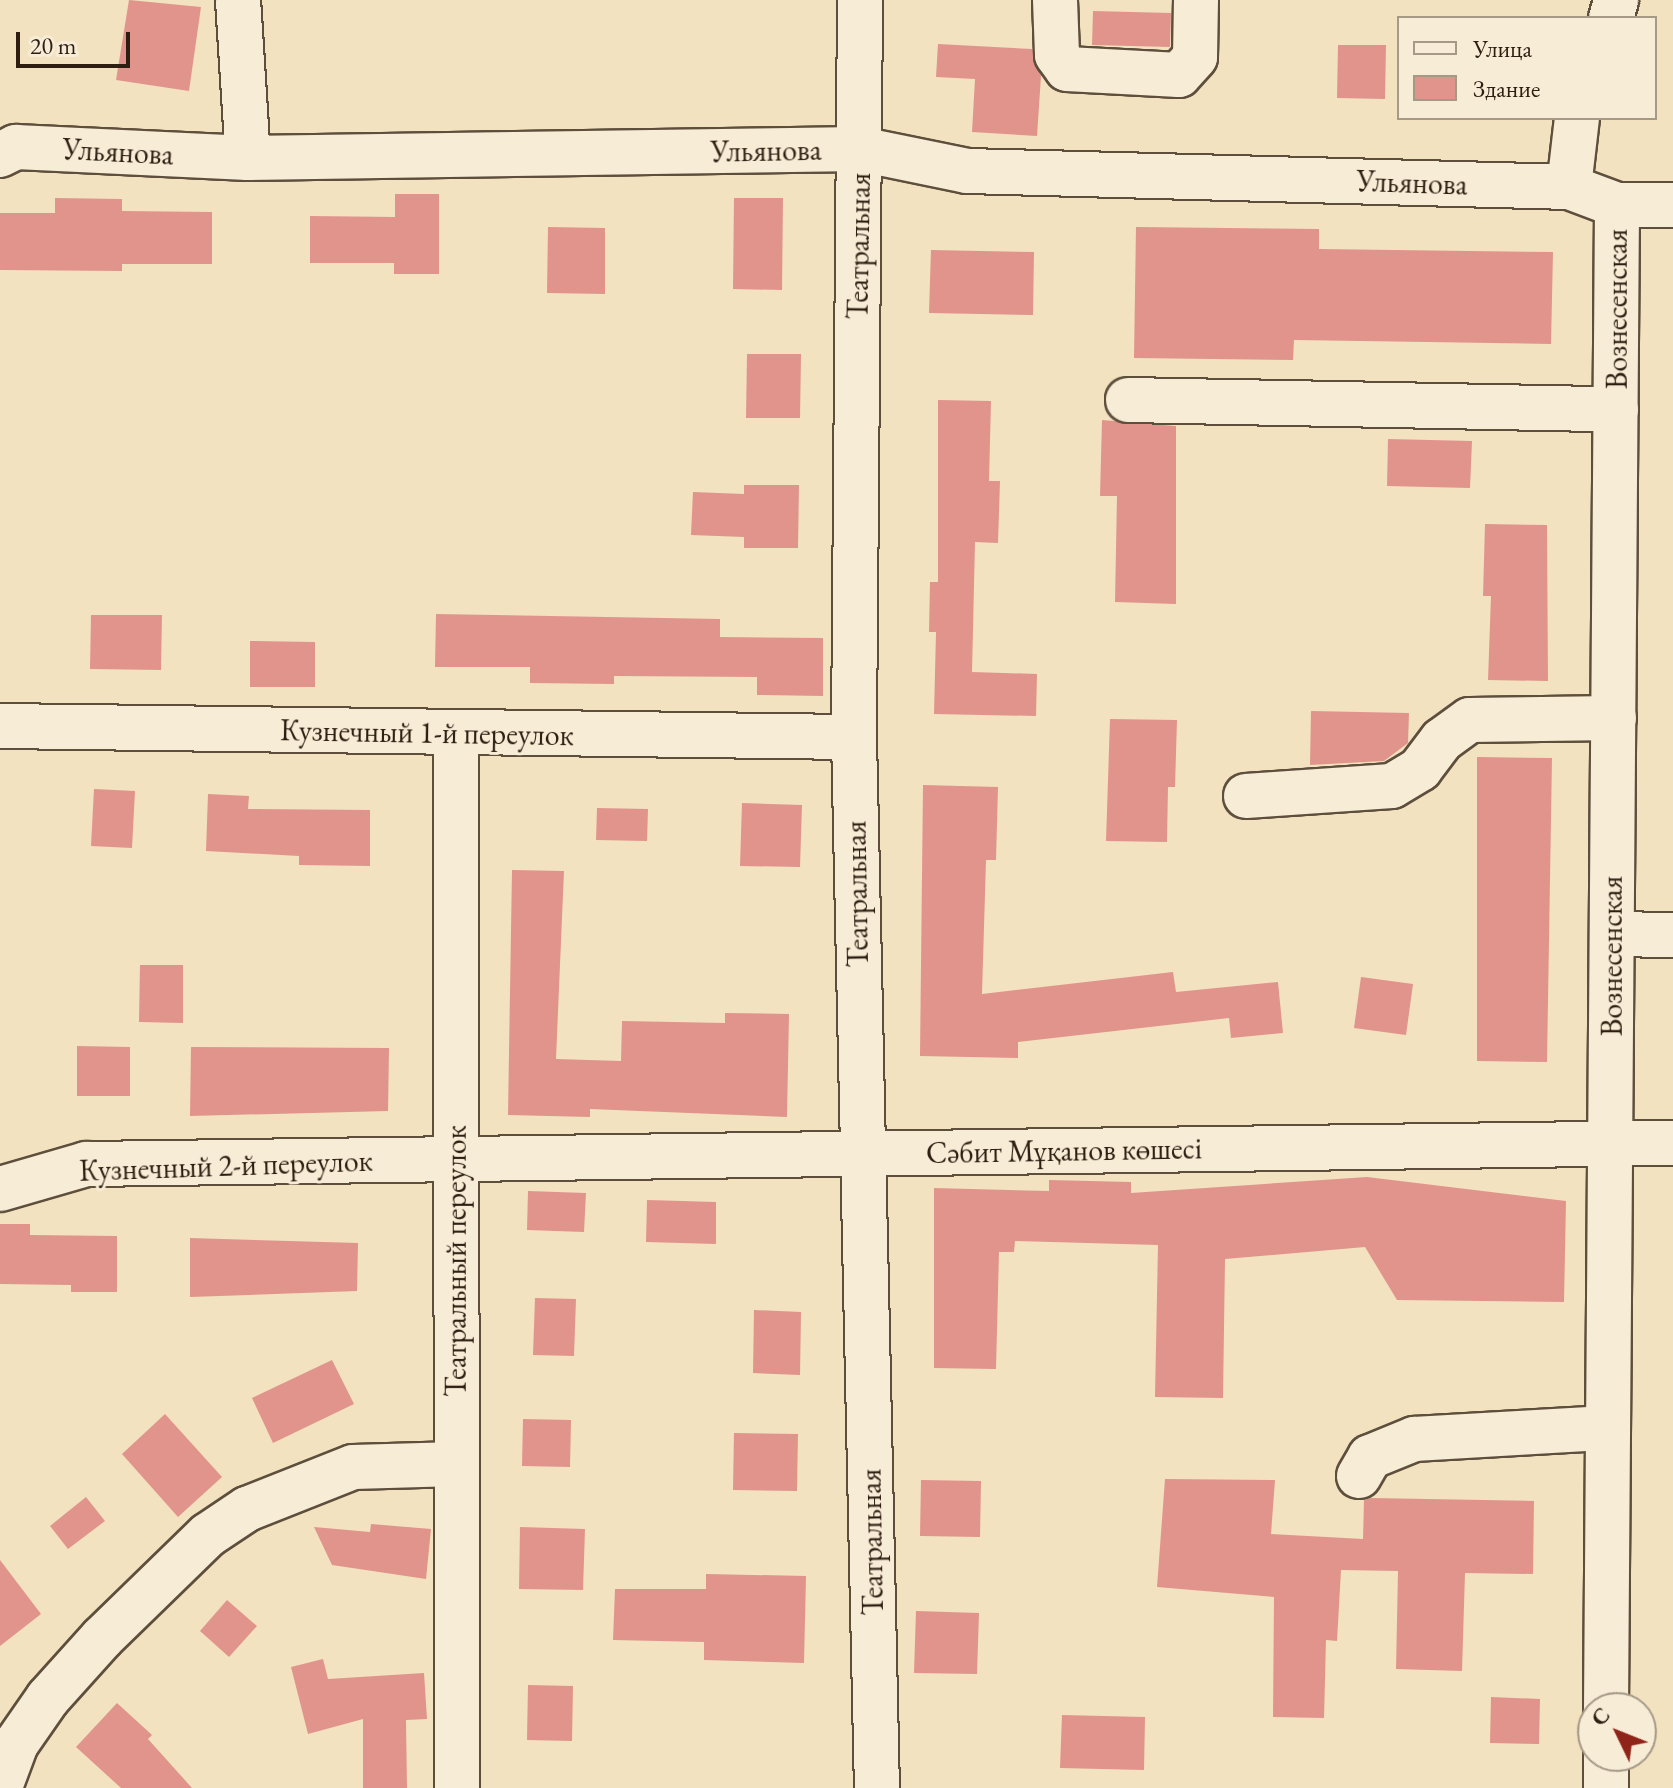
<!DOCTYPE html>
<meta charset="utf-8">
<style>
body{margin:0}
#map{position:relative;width:1673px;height:1788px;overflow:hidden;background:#f2e2c0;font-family:"EB Garamond",serif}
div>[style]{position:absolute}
.building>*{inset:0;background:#e1948b}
.roads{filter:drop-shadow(2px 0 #5e4f3d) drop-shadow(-2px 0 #5e4f3d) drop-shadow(0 2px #5e4f3d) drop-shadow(0 -2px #5e4f3d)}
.minor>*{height:44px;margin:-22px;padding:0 22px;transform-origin:22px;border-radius:22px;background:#f7ecd6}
span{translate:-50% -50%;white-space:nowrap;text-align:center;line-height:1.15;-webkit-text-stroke:6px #f7ecd6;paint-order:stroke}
.street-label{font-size:30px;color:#2d1e11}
.legend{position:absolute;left:1397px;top:16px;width:260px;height:104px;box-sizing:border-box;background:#f7ecd6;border:2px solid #a69a87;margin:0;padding:10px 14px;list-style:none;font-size:24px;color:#2d1e11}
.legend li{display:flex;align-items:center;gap:16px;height:40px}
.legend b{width:40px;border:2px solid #a69a87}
.north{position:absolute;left:1577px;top:1692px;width:80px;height:80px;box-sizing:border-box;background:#f7ecd6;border:2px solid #a69a87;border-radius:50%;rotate:313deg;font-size:22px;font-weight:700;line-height:32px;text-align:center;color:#2d1e11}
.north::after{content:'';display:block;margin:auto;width:28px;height:36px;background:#8f2418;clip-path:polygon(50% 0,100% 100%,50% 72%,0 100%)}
.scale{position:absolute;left:16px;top:32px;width:114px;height:36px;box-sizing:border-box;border:4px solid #2d1e11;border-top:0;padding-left:10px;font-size:24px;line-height:28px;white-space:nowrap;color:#2d1e11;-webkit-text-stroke:6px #f7ecd6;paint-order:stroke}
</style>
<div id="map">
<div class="building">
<div style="clip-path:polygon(129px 0,201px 7px,189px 91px,116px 80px)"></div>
<div style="clip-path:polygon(1093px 11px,1171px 13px,1170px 47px,1092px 45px)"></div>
<div style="clip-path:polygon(938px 44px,1032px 49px,1041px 76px,1037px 136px,972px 132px,975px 79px,936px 77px)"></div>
<div style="clip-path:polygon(1338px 45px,1386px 45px,1385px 99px,1337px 98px)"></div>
<div style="clip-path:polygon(395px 194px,439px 194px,439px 274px,394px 274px,394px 263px,310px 263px,310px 216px,395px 217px)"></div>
<div style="clip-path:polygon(55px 198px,122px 199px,122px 211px,212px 212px,212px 264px,122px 264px,122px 271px,0 270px,0 213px,55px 213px)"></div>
<div style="clip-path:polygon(734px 198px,783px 198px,782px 290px,733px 289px)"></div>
<div style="clip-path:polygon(548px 227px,605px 228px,605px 294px,547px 293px)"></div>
<div style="clip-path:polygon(1136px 227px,1319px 229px,1319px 249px,1553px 252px,1551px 344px,1294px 340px,1293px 360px,1134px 358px)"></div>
<div style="clip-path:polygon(931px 250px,1034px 252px,1033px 315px,929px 313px)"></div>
<div style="clip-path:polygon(747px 354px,801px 354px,800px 418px,746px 418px)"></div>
<div style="clip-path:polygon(938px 400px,991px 401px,989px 481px,1000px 481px,998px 543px,975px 542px,972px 672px,1037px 674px,1036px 716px,934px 714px,936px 632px,929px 632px,930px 582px,938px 582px)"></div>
<div style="clip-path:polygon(1102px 420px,1176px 426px,1176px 604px,1115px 602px,1117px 496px,1100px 496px)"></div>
<div style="clip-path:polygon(1388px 439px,1472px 441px,1470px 488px,1387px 486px)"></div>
<div style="clip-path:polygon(744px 485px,799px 485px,798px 548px,744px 548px,744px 537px,691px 535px,693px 492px,744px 494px)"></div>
<div style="clip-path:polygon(1485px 524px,1547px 525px,1548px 681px,1488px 680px,1491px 596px,1483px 596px)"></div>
<div style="clip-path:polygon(436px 614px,720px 619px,720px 637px,823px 638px,823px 696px,757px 695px,757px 677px,614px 676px,614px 684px,530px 683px,530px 667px,435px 667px)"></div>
<div style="clip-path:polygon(91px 615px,162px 615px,161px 670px,90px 669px)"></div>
<div style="clip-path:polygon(250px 641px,315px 642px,315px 687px,250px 687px)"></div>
<div style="clip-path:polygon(1311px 711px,1409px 713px,1408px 743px,1384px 761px,1310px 765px)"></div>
<div style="clip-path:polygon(1110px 719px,1177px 720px,1175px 787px,1168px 787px,1167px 842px,1106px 841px)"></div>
<div style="clip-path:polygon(1477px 757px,1552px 758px,1547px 1062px,1477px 1061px)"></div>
<div style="clip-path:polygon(923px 785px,998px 787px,996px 860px,986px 860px,982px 994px,1173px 972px,1176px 992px,1278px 982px,1283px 1033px,1231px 1038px,1229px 1018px,1018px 1042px,1018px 1058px,920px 1056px)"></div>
<div style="clip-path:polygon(94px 789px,135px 791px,132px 848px,91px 846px)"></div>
<div style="clip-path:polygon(208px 794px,249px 796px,248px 809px,370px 810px,370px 866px,299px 865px,299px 856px,206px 851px)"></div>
<div style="clip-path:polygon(742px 803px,802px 805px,800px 867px,740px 866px)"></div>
<div style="clip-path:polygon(597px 808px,648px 809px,647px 841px,596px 840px)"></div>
<div style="clip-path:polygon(512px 870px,564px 871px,556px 1059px,621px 1061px,622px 1021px,725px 1023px,725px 1013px,789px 1014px,787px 1117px,590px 1109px,590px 1117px,508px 1115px)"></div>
<div style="clip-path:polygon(140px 965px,183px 965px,183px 1023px,139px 1022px)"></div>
<div style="clip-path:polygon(1361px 977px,1413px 984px,1406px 1035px,1354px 1028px)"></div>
<div style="clip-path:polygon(77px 1046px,130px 1047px,130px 1096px,77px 1096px)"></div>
<div style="clip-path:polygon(191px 1047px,389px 1048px,388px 1111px,190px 1116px)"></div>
<div style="clip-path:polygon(1367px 1177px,1566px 1201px,1564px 1302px,1397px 1300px,1365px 1247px,1225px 1259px,1223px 1398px,1155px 1397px,1158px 1245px,1015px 1241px,1014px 1252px,999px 1252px,996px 1369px,934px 1368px,934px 1188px,1049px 1191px,1049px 1180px,1131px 1182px,1131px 1193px)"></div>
<div style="clip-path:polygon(528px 1191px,586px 1193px,584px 1232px,527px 1230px)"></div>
<div style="clip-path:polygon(647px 1200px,716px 1202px,716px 1244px,646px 1242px)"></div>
<div style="clip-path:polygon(0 1224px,30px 1224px,30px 1235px,117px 1236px,117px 1292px,71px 1292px,71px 1285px,0 1284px)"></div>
<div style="clip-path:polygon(190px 1238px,358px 1243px,357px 1291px,190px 1297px)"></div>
<div style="clip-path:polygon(535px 1298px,576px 1299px,574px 1356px,533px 1355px)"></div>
<div style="clip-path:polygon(754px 1310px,801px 1312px,800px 1375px,753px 1373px)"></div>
<div style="clip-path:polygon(332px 1360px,354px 1404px,273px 1443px,252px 1398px)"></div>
<div style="clip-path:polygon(165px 1414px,222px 1477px,178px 1517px,122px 1454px)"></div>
<div style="clip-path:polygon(523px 1419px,571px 1420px,570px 1467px,522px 1466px)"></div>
<div style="clip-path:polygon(734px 1433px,798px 1434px,797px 1491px,733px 1490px)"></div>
<div style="clip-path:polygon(1165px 1479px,1275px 1480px,1271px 1534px,1363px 1539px,1364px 1500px,1371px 1498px,1534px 1501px,1533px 1574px,1465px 1573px,1462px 1671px,1396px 1669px,1398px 1571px,1341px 1570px,1337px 1641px,1326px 1640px,1324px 1718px,1273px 1717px,1274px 1597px,1157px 1587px)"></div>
<div style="clip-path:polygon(921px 1480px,981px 1481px,980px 1537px,920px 1536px)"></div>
<div style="clip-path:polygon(86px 1497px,105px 1521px,68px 1549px,50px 1526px)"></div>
<div style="clip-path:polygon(371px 1524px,431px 1529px,426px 1579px,332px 1565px,314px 1527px,370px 1532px)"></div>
<div style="clip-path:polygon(520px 1527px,585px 1529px,583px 1590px,519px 1589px)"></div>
<div style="clip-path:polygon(0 1560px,41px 1614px,0 1646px)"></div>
<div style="clip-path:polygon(706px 1574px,806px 1576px,804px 1663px,704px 1660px,704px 1642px,613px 1640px,615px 1589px,706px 1589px)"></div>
<div style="clip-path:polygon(227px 1600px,257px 1626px,229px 1657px,200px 1631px)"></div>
<div style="clip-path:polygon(916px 1611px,979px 1613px,977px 1674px,914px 1673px)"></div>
<div style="clip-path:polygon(323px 1659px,328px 1679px,424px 1673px,427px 1719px,406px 1720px,407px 1788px,363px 1788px,363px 1719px,308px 1734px,291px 1667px)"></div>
<div style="clip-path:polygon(528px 1685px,573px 1686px,572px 1741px,527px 1740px)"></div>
<div style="clip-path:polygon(1491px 1697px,1540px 1699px,1539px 1744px,1490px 1743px)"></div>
<div style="clip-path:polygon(117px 1703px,152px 1735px,148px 1739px,192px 1788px,121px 1788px,76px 1747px)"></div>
<div style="clip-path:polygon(1062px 1715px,1145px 1717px,1144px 1770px,1060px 1768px)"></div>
</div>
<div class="roads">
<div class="minor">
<div style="left:238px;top:0;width:158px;rotate:86.4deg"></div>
<div style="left:860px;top:0;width:737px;rotate:90.47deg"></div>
<div style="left:854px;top:737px;width:1051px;rotate:88.75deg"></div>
<div style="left:1055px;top:0;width:55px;rotate:87.9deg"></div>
<div style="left:1057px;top:55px;width:17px;rotate:54deg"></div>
<div style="left:1067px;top:69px;width:112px;rotate:3.1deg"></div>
<div style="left:1179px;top:75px;width:24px;rotate:-48deg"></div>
<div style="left:1195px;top:57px;width:57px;rotate:-89deg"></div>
<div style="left:1611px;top:18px;width:19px;rotate:-74deg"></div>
<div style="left:0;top:155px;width:18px;rotate:-27deg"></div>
<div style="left:16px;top:147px;width:232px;rotate:2.7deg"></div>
<div style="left:248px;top:158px;width:612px;rotate:-0.84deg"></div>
<div style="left:860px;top:149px;width:109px;rotate:11.6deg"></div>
<div style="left:967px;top:171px;width:602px;rotate:1.52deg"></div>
<div style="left:1569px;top:187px;width:51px;rotate:20.6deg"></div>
<div style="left:1617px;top:205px;width:56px"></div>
<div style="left:1569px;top:187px;width:69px;rotate:-83.4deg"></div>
<div style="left:1128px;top:400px;width:488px;rotate:1.1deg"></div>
<div style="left:0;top:726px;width:854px;rotate:0.74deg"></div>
<div style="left:456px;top:734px;width:1054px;rotate:89.95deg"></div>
<div style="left:1246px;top:796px;width:146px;rotate:-3.9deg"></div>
<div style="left:1392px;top:786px;width:33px;rotate:-31deg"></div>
<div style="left:1420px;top:769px;width:36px;rotate:-53deg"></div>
<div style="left:1442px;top:740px;width:34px;rotate:-36deg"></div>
<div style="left:1470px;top:720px;width:144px;rotate:-0.8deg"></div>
<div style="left:1613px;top:934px;width:60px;rotate:1deg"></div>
<div style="left:0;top:1189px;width:90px;rotate:-16.2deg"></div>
<div style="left:86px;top:1164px;width:1587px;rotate:-0.76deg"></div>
<div style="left:1359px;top:1476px;width:22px;rotate:-60deg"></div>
<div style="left:1370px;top:1457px;width:48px;rotate:-22.2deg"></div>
<div style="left:1414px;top:1439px;width:193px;rotate:-3.3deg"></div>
<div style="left:1606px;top:1708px;width:1503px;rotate:-89.58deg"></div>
<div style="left:0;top:1787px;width:46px;rotate:-69.6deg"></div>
<div style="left:16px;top:1744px;width:56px;rotate:-55.2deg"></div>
<div style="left:48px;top:1698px;width:81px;rotate:-48deg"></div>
<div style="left:102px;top:1638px;width:148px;rotate:-44.2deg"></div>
<div style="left:208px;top:1535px;width:47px;rotate:-33.7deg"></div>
<div style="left:247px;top:1509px;width:114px;rotate:-21.6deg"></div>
<div style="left:353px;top:1467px;width:104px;rotate:-1.7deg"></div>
<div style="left:1606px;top:1788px;width:32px;rotate:-90deg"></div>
</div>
</div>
<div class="street-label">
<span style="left:766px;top:151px;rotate:-1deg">Ульянова</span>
<span style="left:118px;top:152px;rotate:3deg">Ульянова</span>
<span style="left:1412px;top:183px;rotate:2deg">Ульянова</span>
<span style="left:859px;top:246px;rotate:-89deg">Театральная</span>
<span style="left:1617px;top:309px;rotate:-90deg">Вознесенская</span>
<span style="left:427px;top:733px;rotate:1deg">Кузнечный 1-й переулок</span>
<span style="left:857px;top:894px;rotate:-91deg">Театральная</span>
<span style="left:1612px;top:956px;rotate:-90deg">Вознесенская</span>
<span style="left:1064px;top:1151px;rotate:-1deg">Сәбит Мұқанов көшесі</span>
<span style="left:226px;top:1166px;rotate:-2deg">Кузнечный 2-й переулок</span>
<span style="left:456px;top:1261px;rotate:-90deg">Театральный переулок</span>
<span style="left:872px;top:1542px;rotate:-91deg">Театральная</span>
</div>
<ul class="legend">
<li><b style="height:10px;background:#f7ecd6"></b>Улица</li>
<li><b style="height:22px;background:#e1948b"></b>Здание</li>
</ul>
<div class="north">С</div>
<div class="scale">20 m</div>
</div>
